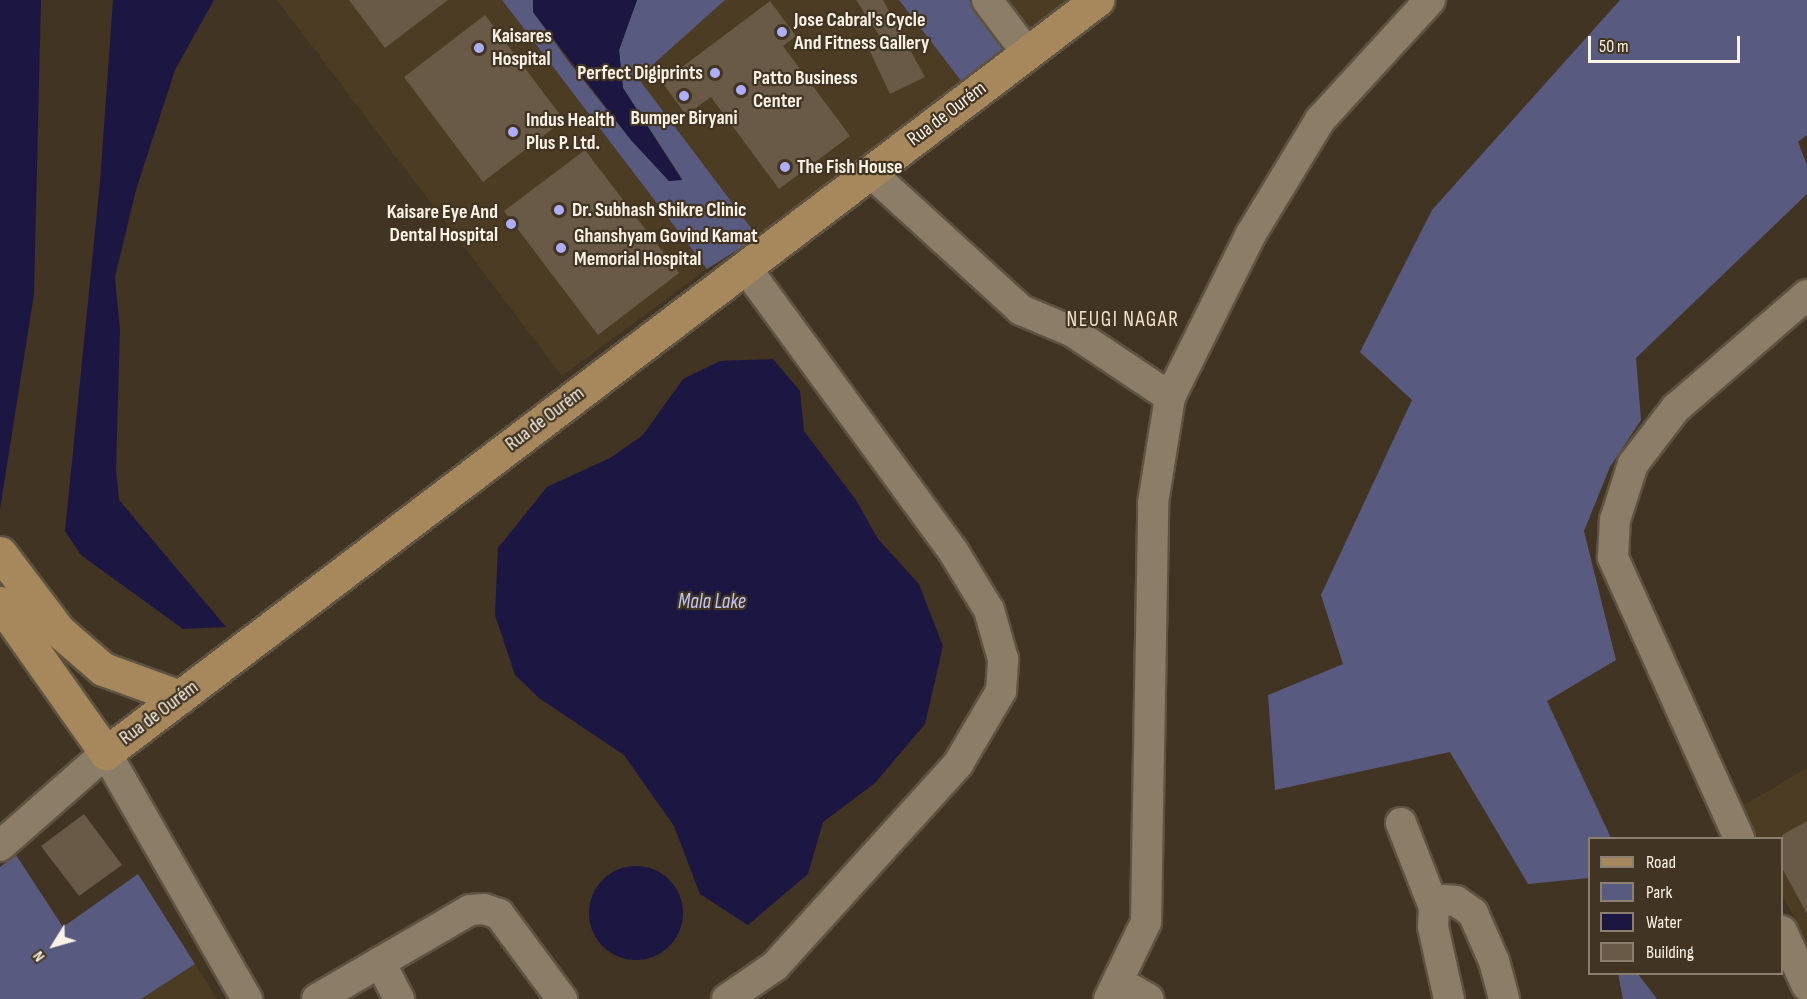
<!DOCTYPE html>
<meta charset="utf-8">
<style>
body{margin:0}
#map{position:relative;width:1807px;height:999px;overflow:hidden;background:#413422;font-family:"Sofia Sans Condensed",sans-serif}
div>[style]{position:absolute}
.built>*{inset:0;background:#4d3c24}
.green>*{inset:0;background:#595a7f}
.water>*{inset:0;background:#1c1643}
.round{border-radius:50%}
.building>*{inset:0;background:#685a47}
.roads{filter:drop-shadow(2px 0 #5e5342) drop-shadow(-2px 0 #5e5342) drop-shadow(0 2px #5e5342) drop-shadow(0 -2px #5e5342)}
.minor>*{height:30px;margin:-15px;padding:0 15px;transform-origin:15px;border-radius:15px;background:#8c7d69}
.major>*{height:33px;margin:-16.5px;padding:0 16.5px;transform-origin:16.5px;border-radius:16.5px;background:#a7885c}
.dots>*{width:16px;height:16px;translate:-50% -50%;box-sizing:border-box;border:3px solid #413422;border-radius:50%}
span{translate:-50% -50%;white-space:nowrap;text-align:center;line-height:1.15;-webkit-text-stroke:4.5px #413422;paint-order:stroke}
.poi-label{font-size:20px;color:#faf2e6;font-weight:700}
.left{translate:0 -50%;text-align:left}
.right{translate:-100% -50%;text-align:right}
.street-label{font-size:20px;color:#faf2e6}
.neighbourhood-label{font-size:21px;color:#f2e2cb;letter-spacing:1.5px}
.water-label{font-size:21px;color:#c3c5f5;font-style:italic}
.legend{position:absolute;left:1588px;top:837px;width:195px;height:138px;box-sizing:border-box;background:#413422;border:2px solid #8b8070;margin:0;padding:8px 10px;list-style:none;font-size:18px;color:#faf2e6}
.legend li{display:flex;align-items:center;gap:12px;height:30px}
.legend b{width:30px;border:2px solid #8b8070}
.north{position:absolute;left:24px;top:915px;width:60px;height:60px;-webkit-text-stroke:4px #413422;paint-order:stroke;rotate:233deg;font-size:16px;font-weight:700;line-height:24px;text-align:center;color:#faf2e6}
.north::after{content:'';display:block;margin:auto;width:21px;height:27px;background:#faf2e6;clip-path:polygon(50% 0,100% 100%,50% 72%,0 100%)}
.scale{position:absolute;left:1588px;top:36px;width:152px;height:27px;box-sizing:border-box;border:3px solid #faf2e6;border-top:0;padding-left:8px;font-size:18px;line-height:21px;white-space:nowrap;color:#faf2e6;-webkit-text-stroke:4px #413422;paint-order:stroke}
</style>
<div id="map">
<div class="built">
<div style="clip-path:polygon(277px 0,502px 0,707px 269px,562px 376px)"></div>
<div style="clip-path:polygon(725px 0,899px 0,962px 82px,758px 237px,638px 78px)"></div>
<div style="clip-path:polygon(970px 0,1068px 0,1008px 48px)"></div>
<div style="clip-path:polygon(1807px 768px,1807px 941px,1782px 895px,1782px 838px,1753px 838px,1739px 808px)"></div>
<div style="clip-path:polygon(195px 964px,217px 999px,141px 999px)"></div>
</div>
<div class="green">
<div style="clip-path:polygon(502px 0,533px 0,533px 12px,569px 62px,631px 140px,669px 181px,682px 179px,623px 88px,619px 50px,637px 0,725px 0,638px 78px,758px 237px,707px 269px)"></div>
<div style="clip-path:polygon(899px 0,970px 0,1008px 48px,962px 82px)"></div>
<div style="clip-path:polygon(1620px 0,1807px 0,1807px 135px,1798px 142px,1807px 165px,1807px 194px,1636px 358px,1641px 420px,1610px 467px,1584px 531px,1616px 660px,1547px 701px,1611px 838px,1590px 838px,1589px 878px,1528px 884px,1450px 752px,1275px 790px,1268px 695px,1343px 664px,1321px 595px,1412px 400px,1360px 352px,1432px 210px)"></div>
<div style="clip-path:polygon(16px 855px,63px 927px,138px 874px,195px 964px,141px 999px,0 999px,0 867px)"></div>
<div style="clip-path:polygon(1618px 974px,1638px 974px,1657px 999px,1623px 999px)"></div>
</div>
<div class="water">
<div style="clip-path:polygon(0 0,41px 0,34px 294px,0 509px)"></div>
<div style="clip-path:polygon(113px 0,214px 0,175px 70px,136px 190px,115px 277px,120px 330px,116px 468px,119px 500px,226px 627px,183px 629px,81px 555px,65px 531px,100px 182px)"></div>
<div style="clip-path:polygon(533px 0,637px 0,619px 50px,623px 88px,682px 180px,669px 181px,631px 140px,533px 12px)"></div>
<div style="clip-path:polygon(773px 359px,800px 391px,804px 431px,856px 500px,878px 539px,919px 584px,943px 646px,925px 724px,875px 783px,823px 822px,808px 874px,748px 925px,700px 894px,674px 826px,624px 755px,539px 698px,515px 675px,495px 615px,498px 548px,547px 487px,610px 458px,643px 435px,683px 379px,720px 361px)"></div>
<div class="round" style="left:589px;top:866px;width:94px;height:94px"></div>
</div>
<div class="building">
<div style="clip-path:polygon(349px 0,448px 0,385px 48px)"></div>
<div style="clip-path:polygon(856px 0,883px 0,925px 77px,890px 94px,867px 45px,881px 38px)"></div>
<div style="clip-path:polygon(770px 1px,796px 36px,783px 46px,850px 136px,779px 189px,711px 97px,686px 115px,662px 82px)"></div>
<div style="clip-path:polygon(485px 15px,564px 120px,483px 182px,404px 77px)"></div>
<div style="clip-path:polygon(585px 150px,679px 273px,598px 335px,504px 211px)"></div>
<div style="clip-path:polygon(84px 814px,122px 865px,79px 896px,41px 846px)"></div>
<div style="clip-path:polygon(1807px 821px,1807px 914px,1782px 868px,1782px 835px)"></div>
</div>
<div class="roads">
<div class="minor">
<div style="left:987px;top:0;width:66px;rotate:53deg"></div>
<div style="left:870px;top:172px;width:205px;rotate:42.4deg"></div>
<div style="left:1021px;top:310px;width:56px;rotate:22.9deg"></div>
<div style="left:1073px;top:332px;width:117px;rotate:33.8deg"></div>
<div style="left:1401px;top:823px;width:90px;rotate:68.6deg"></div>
<div style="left:1739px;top:838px;width:308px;rotate:-114.2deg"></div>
<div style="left:1613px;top:557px;width:37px;rotate:-87deg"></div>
<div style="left:1615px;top:520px;width:59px;rotate:-72.2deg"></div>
<div style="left:1633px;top:464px;width:71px;rotate:-52.5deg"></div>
<div style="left:1676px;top:408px;width:173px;rotate:-40.8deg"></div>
<div style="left:0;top:846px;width:141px;rotate:-41.3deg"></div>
<div style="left:106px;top:753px;width:284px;rotate:60.2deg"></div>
<div style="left:1782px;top:931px;width:60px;rotate:65.6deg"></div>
<div style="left:380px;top:962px;width:42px;rotate:62.8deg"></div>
<div style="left:1119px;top:982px;width:34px;rotate:30deg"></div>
<div style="left:317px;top:999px;width:177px;rotate:-30.2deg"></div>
<div style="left:470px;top:910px;width:14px;rotate:-4deg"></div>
<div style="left:484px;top:909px;width:16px;rotate:18deg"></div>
<div style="left:499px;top:914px;width:106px;rotate:53.5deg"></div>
<div style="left:727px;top:999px;width:58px;rotate:-34.5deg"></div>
<div style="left:775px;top:966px;width:273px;rotate:-47.8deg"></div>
<div style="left:958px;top:764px;width:85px;rotate:-59.5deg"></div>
<div style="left:1001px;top:691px;width:32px;rotate:-86deg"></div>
<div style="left:1003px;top:659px;width:51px;rotate:-105.9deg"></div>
<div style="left:989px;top:610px;width:69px;rotate:-121.4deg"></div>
<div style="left:953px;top:551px;width:352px;rotate:-126.2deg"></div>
<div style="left:1109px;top:999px;width:85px;rotate:-64.3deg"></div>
<div style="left:1146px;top:922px;width:419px;rotate:-89deg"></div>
<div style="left:1153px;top:503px;width:107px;rotate:-80.9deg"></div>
<div style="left:1170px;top:397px;width:182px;rotate:-63.6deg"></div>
<div style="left:1251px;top:234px;width:133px;rotate:-58.8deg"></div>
<div style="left:1320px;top:120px;width:163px;rotate:-47.5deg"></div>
<div style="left:1449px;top:999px;width:74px;rotate:-102.5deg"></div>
<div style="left:1433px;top:927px;width:20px;rotate:-87deg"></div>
<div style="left:1434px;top:907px;width:12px;rotate:-35deg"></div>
<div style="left:1444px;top:900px;width:12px;rotate:5deg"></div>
<div style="left:1456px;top:901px;width:21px;rotate:35deg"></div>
<div style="left:1473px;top:913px;width:52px;rotate:66.4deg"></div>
<div style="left:1494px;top:961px;width:39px;rotate:75deg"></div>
</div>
<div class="major">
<div style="left:0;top:553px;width:98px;rotate:52.9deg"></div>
<div style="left:59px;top:631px;width:58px;rotate:40.8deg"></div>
<div style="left:103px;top:669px;width:82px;rotate:20deg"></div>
<div style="left:0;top:603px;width:184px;rotate:54.8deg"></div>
<div style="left:106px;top:753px;width:1245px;rotate:-37.23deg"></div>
</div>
</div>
<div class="dots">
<div style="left:782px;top:32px;background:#aeaefa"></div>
<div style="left:479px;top:48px;background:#aeaefa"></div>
<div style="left:715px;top:73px;background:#aeaefa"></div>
<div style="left:741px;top:90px;background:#aeaefa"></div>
<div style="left:684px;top:96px;background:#aeaefa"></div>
<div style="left:513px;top:132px;background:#aeaefa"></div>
<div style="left:785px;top:167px;background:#aeaefa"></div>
<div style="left:559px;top:210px;background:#aeaefa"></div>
<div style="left:511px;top:224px;background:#aeaefa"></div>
<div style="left:561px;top:248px;background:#aeaefa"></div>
</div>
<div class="poi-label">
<span class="left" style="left:794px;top:32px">Jose Cabral's Cycle<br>And Fitness Gallery</span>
<span class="left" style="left:492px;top:48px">Kaisares<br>Hospital</span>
<span class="right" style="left:703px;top:73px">Perfect Digiprints</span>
<span class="left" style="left:753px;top:90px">Patto Business<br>Center</span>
<span style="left:684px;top:118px">Bumper Biryani</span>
<span class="left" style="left:526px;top:132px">Indus Health<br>Plus P. Ltd.</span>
<span class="left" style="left:797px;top:167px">The Fish House</span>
<span class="left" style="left:572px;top:210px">Dr. Subhash Shikre Clinic</span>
<span class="right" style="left:498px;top:224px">Kaisare Eye And<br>Dental Hospital</span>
<span class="left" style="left:574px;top:248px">Ghanshyam Govind Kamat<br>Memorial Hospital</span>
</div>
<div class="street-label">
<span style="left:947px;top:114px;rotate:-37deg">Rua de Ourém</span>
<span style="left:545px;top:419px;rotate:-37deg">Rua de Ourém</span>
<span style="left:159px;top:713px;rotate:-37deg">Rua de Ourém</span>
</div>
<div class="neighbourhood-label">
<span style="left:1123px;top:320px">NEUGI NAGAR</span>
</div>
<div class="water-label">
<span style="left:712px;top:602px">Mala Lake</span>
</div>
<ul class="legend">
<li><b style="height:8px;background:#a7885c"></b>Road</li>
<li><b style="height:16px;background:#595a7f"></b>Park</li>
<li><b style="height:16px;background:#1c1643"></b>Water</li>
<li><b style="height:16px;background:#685a47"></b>Building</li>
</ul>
<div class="north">N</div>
<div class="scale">50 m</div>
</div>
